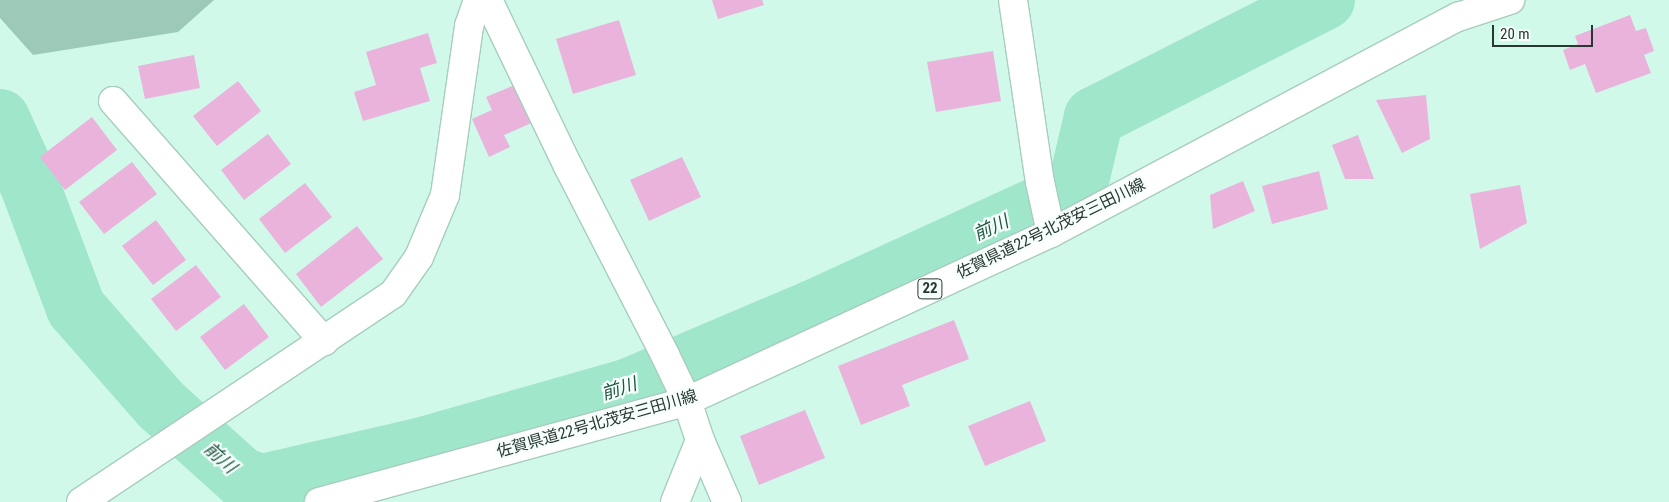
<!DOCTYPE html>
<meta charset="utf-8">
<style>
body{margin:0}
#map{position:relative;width:1669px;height:502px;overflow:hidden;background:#d1f9e9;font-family:"Roboto Condensed","Noto Sans JP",sans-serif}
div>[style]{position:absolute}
.green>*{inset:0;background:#9dc9b8}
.river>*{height:60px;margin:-30px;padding:0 30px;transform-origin:30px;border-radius:30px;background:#9fe6cb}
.building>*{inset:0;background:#e9b3dc}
.roads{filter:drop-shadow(1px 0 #a6cdbd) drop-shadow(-1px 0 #a6cdbd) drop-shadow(0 1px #a6cdbd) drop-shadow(0 -1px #a6cdbd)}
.street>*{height:28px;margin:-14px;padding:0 14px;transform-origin:14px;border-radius:14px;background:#fff}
.primary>*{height:28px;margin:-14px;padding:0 14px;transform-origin:14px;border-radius:14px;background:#fff}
span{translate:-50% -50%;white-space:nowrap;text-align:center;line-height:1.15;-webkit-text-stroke:4.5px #f6fefb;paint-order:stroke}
.shield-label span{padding:1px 4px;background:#f6fefb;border:1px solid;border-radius:4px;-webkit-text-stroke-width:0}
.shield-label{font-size:15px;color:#273731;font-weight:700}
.street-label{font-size:16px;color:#273731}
.water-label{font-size:18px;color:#1e5644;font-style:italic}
.scale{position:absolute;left:1492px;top:25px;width:101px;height:22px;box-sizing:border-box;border:2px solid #273731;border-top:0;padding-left:6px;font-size:15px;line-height:18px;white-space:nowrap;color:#273731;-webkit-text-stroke:4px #f6fefb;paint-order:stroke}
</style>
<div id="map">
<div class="green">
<div style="clip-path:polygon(0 0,214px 0,178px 32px,33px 55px,0 18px)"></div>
</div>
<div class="river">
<div style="left:0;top:119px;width:70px;rotate:65.6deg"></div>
<div style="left:29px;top:183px;width:134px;rotate:69.4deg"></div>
<div style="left:76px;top:308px;width:129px;rotate:48.8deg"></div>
<div style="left:161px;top:405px;width:109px;rotate:42deg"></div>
<div style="left:242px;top:478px;width:22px;rotate:16deg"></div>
<div style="left:263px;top:484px;width:160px;rotate:-13deg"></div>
<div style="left:419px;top:448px;width:218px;rotate:-15.9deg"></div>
<div style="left:629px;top:388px;width:202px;rotate:-23deg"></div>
<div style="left:815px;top:309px;width:288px;rotate:-24.6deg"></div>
<div style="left:1077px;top:189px;width:74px;rotate:-76.7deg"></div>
<div style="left:1094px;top:117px;width:259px;rotate:-26.9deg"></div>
</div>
<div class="building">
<div style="clip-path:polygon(712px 0,762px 0,764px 5px,718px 19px)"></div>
<div style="clip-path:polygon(1630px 15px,1636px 31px,1646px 28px,1654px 51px,1644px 55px,1651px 73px,1596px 93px,1585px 64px,1570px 70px,1563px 50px,1578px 44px,1575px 36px)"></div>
<div style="clip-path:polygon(619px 20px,636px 75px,573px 94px,556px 39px)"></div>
<div style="clip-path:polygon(428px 33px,437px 63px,420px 68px,430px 101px,363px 121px,354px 92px,376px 85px,366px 52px)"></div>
<div style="clip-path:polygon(993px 51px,1001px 101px,936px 112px,927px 62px)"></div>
<div style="clip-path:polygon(194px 55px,200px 88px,145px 99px,138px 66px)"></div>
<div style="clip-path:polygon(238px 81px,261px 111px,217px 146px,193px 116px)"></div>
<div style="clip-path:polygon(517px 84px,534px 122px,504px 135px,510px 147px,489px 157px,472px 119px,492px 110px,486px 97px)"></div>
<div style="clip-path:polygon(1426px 95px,1430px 139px,1402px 153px,1376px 100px)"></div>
<div style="clip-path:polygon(92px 117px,117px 150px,65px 190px,40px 157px)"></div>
<div style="clip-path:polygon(268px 134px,291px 164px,244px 200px,221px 170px)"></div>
<div style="clip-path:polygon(1358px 135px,1374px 179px,1345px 179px,1332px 145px)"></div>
<div style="clip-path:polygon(682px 157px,701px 197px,649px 221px,630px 180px)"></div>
<div style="clip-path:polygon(132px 162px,157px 194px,104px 234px,79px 202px)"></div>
<div style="clip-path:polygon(1319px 171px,1328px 209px,1272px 224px,1262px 186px)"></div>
<div style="clip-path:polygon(1243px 181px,1255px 211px,1213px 229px,1210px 195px)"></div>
<div style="clip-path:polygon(305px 183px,332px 217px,285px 253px,259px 219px)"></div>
<div style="clip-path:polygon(1520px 185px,1527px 223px,1480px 249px,1470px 194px)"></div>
<div style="clip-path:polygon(156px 220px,186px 260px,153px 285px,122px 246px)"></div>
<div style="clip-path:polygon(357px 226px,383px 259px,321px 307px,296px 274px)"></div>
<div style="clip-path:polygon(196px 265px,221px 297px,176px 331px,151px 299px)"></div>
<div style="clip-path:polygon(244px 304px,269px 337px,225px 370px,200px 337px)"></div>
<div style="clip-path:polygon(954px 320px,969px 359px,902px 385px,910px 406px,861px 425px,838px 366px)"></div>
<div style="clip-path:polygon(1030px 401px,1046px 441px,985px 466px,968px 426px)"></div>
<div style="clip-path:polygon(805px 410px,825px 458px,759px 485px,740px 436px)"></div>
</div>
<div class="roads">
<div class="street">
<div style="left:488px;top:0;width:184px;rotate:64.3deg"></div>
<div style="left:568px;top:166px;width:212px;rotate:62.8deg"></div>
<div style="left:665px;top:355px;width:51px;rotate:64.4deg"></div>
<div style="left:687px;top:401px;width:41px;rotate:71.6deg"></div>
<div style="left:700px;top:440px;width:68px;rotate:66.5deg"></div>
<div style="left:1013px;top:0;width:184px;rotate:81.6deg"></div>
<div style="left:1040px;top:182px;width:52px;rotate:77.8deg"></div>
<div style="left:113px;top:101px;width:320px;rotate:48.7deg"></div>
<div style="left:81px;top:502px;width:375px;rotate:-33.7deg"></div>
<div style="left:393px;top:294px;width:45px;rotate:-54.9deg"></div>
<div style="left:419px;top:257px;width:67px;rotate:-67.2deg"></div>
<div style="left:445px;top:195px;width:171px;rotate:-81.9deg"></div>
<div style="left:469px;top:26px;width:28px;rotate:-71deg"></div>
<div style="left:675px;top:502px;width:67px;rotate:-68deg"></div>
</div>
<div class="primary">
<div style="left:319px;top:502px;width:382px;rotate:-15.3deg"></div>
<div style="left:687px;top:401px;width:401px;rotate:-24.8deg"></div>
<div style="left:1051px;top:233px;width:461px;rotate:-28deg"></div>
<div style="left:1458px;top:17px;width:55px;rotate:-18.1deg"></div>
</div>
</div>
<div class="shield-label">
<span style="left:930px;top:289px">22</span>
</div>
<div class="street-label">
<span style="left:1051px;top:229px;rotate:-26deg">佐賀県道22号北茂安三田川線</span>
<span style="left:597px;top:424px;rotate:-16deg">佐賀県道22号北茂安三田川線</span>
</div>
<div class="water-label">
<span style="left:991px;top:228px;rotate:-25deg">前川</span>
<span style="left:619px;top:389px;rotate:-18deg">前川</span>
<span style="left:220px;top:458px;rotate:42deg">前川</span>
</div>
<div class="scale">20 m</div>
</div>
